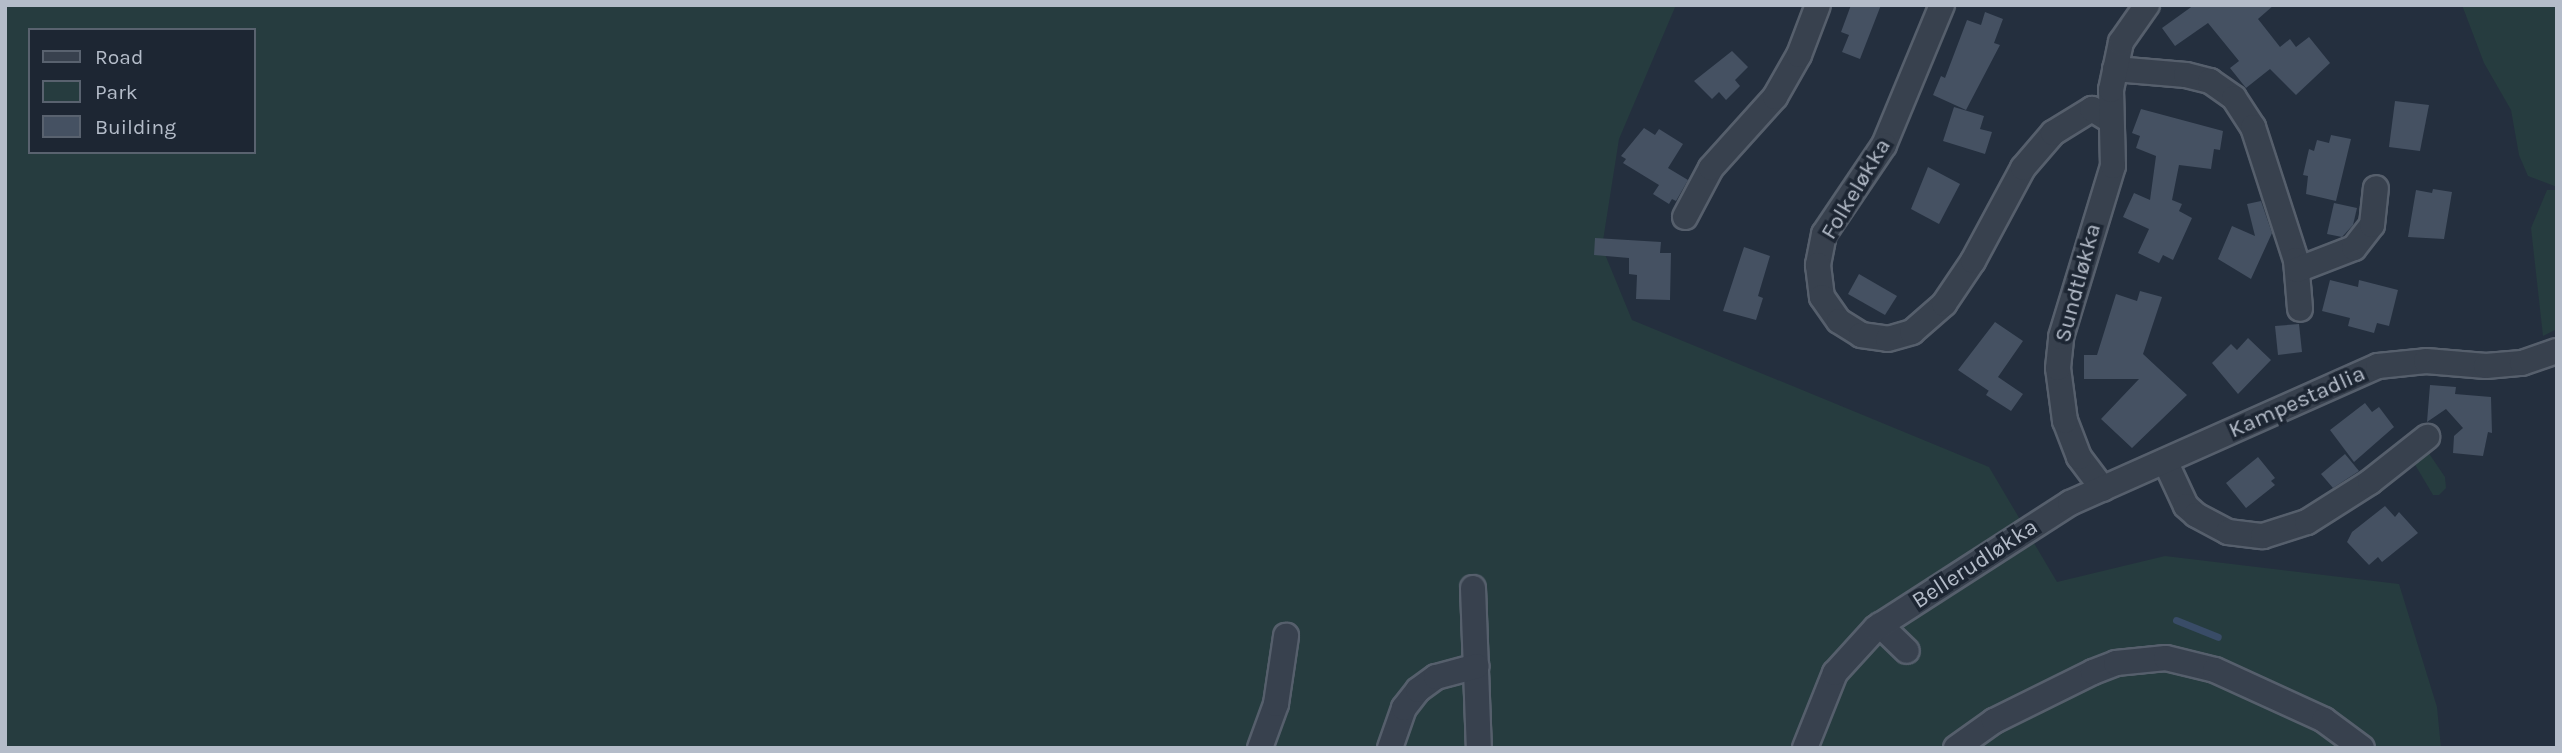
<!DOCTYPE html>
<meta charset="utf-8">
<style>
body{margin:0}
#map{position:relative;width:2562px;height:753px;overflow:hidden;background:#242f3e;font-family:Karla,sans-serif}
div>[style]{position:absolute}
.green>*{inset:0;background:#263c3f}
.stream>*{height:7px;margin:-3.5px;padding:0 3.5px;transform-origin:3.5px;border-radius:3.5px;background:#394c67}
.building>*{inset:0;background:#455162}
.roads{filter:drop-shadow(2px 0 #565f6c) drop-shadow(-2px 0 #565f6c) drop-shadow(0 2px #565f6c) drop-shadow(0 -2px #565f6c)}
.minor>*{height:24px;margin:-12px;padding:0 12px;transform-origin:12px;border-radius:12px;background:#38414e}
span{translate:-50% -50%;white-space:nowrap;text-align:center;line-height:1.15;-webkit-text-stroke:7px #1d2633;paint-order:stroke}
.street-label{font-size:23px;color:#b4bcc9}
.frame{position:absolute;inset:0;border:7px solid #b4bcc9;pointer-events:none}
.legend{position:absolute;left:28px;top:28px;width:228px;height:126px;box-sizing:border-box;background:#1d2633;border:2px solid #59626f;margin:0;padding:9px 12px;list-style:none;font-size:21px;color:#b4bcc9}
.legend li{display:flex;align-items:center;gap:14px;height:35px}
.legend b{width:35px;border:2px solid #59626f}
</style>
<div id="map">
<div class="green">
<div style="clip-path:polygon(evenodd,5px 5px,1676px 5px,1619px 139px,1602px 247px,1632px 320px,1989px 467px,2057px 582px,2165px 556px,2399px 584px,2437px 707px,2441px 748px,5px 748px,5px 5px,30px 30px,254px 30px,254px 152px,30px 152px,30px 30px)"></div>
<div style="clip-path:polygon(2462px 5px,2557px 5px,2557px 187px,2528px 176px,2519px 155px,2511px 110px,2484px 63px)"></div>
<div style="clip-path:polygon(2547px 190px,2557px 190px,2557px 329px,2543px 336px,2531px 228px)"></div>
<div style="clip-path:polygon(2428px 452px,2445px 477px,2446px 488px,2439px 495px,2433px 495px,2414px 463px)"></div>
</div>
<div class="stream">
<div style="left:2176px;top:620px;width:45px;rotate:22deg"></div>
</div>
<div class="building">
<div style="clip-path:polygon(1851px 5px,1881px 5px,1860px 59px,1842px 52px,1849px 35px,1841px 32px)"></div>
<div style="clip-path:polygon(2194px 5px,2274px 5px,2258px 19px,2280px 47px,2290px 39px,2296px 47px,2309px 37px,2330px 63px,2296px 95px,2270px 69px,2246px 88px,2230px 68px,2239px 61px,2208px 23px,2175px 46px,2162px 28px)"></div>
<div style="clip-path:polygon(1985px 12px,2003px 19px,1994px 43px,2000px 45px,1966px 110px,1933px 95px,1941px 76px,1945px 78px,1967px 20px,1981px 25px)"></div>
<div style="clip-path:polygon(1732px 51px,1748px 67px,1735px 80px,1740px 86px,1726px 100px,1719px 92px,1712px 99px,1694px 81px)"></div>
<div style="clip-path:polygon(2395px 101px,2429px 105px,2420px 151px,2389px 147px)"></div>
<div style="clip-path:polygon(1954px 107px,1984px 116px,1980px 129px,1992px 132px,1985px 154px,1943px 141px)"></div>
<div style="clip-path:polygon(2141px 109px,2223px 131px,2220px 150px,2214px 149px,2211px 169px,2179px 165px,2172px 200px,2182px 204px,2179px 211px,2192px 218px,2173px 260px,2163px 255px,2159px 263px,2138px 253px,2149px 229px,2123px 217px,2134px 193px,2150px 200px,2156px 156px,2136px 148px,2140px 136px,2132px 133px)"></div>
<div style="clip-path:polygon(1644px 128px,1655px 135px,1659px 129px,1683px 144px,1668px 168px,1688px 180px,1676px 201px,1672px 199px,1669px 204px,1653px 194px,1659px 185px,1623px 163px,1626px 159px,1621px 156px)"></div>
<div style="clip-path:polygon(2331px 135px,2351px 139px,2336px 201px,2306px 194px,2308px 176px,2303px 175px,2309px 149px,2314px 151px,2317px 140px,2329px 143px)"></div>
<div style="clip-path:polygon(1928px 167px,1960px 184px,1939px 224px,1911px 209px)"></div>
<div style="clip-path:polygon(2433px 189px,2452px 192px,2444px 239px,2408px 237px,2416px 190px,2432px 193px)"></div>
<div style="clip-path:polygon(2261px 201px,2272px 233px,2251px 279px,2218px 259px,2232px 226px,2255px 236px,2247px 204px)"></div>
<div style="clip-path:polygon(2334px 203px,2357px 208px,2353px 225px,2342px 237px,2327px 234px)"></div>
<div style="clip-path:polygon(1595px 238px,1661px 242px,1660px 253px,1671px 253px,1670px 300px,1636px 299px,1637px 275px,1629px 274px,1629px 258px,1594px 255px)"></div>
<div style="clip-path:polygon(1744px 247px,1770px 256px,1758px 296px,1763px 298px,1756px 320px,1723px 311px)"></div>
<div style="clip-path:polygon(1859px 274px,1897px 296px,1885px 315px,1848px 294px)"></div>
<div style="clip-path:polygon(2330px 280px,2358px 287px,2359px 280px,2398px 290px,2389px 326px,2377px 323px,2374px 333px,2348px 326px,2350px 318px,2322px 311px)"></div>
<div style="clip-path:polygon(2140px 291px,2162px 297px,2143px 354px,2187px 395px,2132px 448px,2101px 419px,2139px 379px,2084px 379px,2084px 355px,2097px 355px,2116px 294px,2137px 301px)"></div>
<div style="clip-path:polygon(1995px 322px,2023px 341px,1998px 377px,2023px 394px,2011px 411px,1986px 395px,1991px 387px,1989px 391px,1958px 370px)"></div>
<div style="clip-path:polygon(2299px 324px,2302px 352px,2278px 355px,2275px 326px)"></div>
<div style="clip-path:polygon(2248px 338px,2271px 360px,2238px 394px,2212px 363px,2231px 344px,2237px 350px)"></div>
<div style="clip-path:polygon(2430px 385px,2456px 387px,2455px 394px,2491px 397px,2492px 433px,2488px 432px,2483px 456px,2453px 453px,2454px 436px,2463px 428px,2446px 409px,2427px 422px)"></div>
<div style="clip-path:polygon(2365px 403px,2372px 412px,2379px 407px,2394px 427px,2354px 462px,2330px 430px)"></div>
<div style="clip-path:polygon(2345px 454px,2359px 471px,2333px 488px,2321px 474px)"></div>
<div style="clip-path:polygon(2258px 457px,2275px 478px,2271px 481px,2275px 485px,2246px 508px,2226px 483px)"></div>
<div style="clip-path:polygon(2385px 506px,2395px 517px,2399px 512px,2418px 533px,2382px 562px,2378px 557px,2369px 565px,2347px 542px,2352px 532px)"></div>
</div>
<div class="roads">
<div class="minor">
<div style="left:1942px;top:5px;width:152px;rotate:112.5deg"></div>
<div style="left:1884px;top:145px;width:107px;rotate:124deg"></div>
<div style="left:1824px;top:234px;width:32px;rotate:101deg"></div>
<div style="left:1818px;top:265px;width:32px;rotate:83deg"></div>
<div style="left:1822px;top:297px;width:29px;rotate:55deg"></div>
<div style="left:1839px;top:321px;width:26px;rotate:32deg"></div>
<div style="left:1861px;top:335px;width:27px;rotate:8deg"></div>
<div style="left:1888px;top:339px;width:25px;rotate:-16deg"></div>
<div style="left:1912px;top:332px;width:43px;rotate:-41.2deg"></div>
<div style="left:1944px;top:304px;width:52px;rotate:-56deg"></div>
<div style="left:1973px;top:261px;width:106px;rotate:-61.7deg"></div>
<div style="left:2023px;top:168px;width:46px;rotate:-49.4deg"></div>
<div style="left:2053px;top:133px;width:46px;rotate:-31.6deg"></div>
<div style="left:2092px;top:109px;width:22px;rotate:32deg"></div>
<div style="left:2115px;top:69px;width:71px;rotate:4.8deg"></div>
<div style="left:2186px;top:75px;width:25px;rotate:14deg"></div>
<div style="left:2210px;top:81px;width:29px;rotate:35deg"></div>
<div style="left:2234px;top:98px;width:35px;rotate:57deg"></div>
<div style="left:2253px;top:127px;width:140px;rotate:72.1deg"></div>
<div style="left:2296px;top:260px;width:49px;rotate:85.3deg"></div>
<div style="left:1685px;top:217px;width:55px;rotate:-62deg"></div>
<div style="left:1711px;top:168px;width:96px;rotate:-48deg"></div>
<div style="left:1775px;top:97px;width:48px;rotate:-60.3deg"></div>
<div style="left:1799px;top:55px;width:53px;rotate:-69.2deg"></div>
<div style="left:2297px;top:270px;width:61px;rotate:-21.1deg"></div>
<div style="left:2354px;top:248px;width:29px;rotate:-52deg"></div>
<div style="left:2372px;top:225px;width:37px;rotate:-84deg"></div>
<div style="left:2166px;top:463px;width:47px;rotate:65.1deg"></div>
<div style="left:2186px;top:506px;width:13px;rotate:42deg"></div>
<div style="left:2196px;top:515px;width:36px;rotate:28deg"></div>
<div style="left:2228px;top:532px;width:35px;rotate:7deg"></div>
<div style="left:2263px;top:536px;width:46px;rotate:-17.7deg"></div>
<div style="left:2307px;top:522px;width:75px;rotate:-32.4deg"></div>
<div style="left:2370px;top:482px;width:73px;rotate:-38.3deg"></div>
<div style="left:2103px;top:489px;width:40px;rotate:-127deg"></div>
<div style="left:2079px;top:457px;width:39px;rotate:-111deg"></div>
<div style="left:2065px;top:421px;width:53px;rotate:-97.5deg"></div>
<div style="left:2058px;top:368px;width:31px;rotate:-84deg"></div>
<div style="left:2061px;top:337px;width:179px;rotate:-73.1deg"></div>
<div style="left:2113px;top:166px;width:76px;rotate:-91.5deg"></div>
<div style="left:2111px;top:90px;width:49px;rotate:-78.2deg"></div>
<div style="left:2121px;top:42px;width:45px;rotate:-54.9deg"></div>
<div style="left:1473px;top:588px;width:160px;rotate:87.9deg"></div>
<div style="left:1880px;top:625px;width:37px;rotate:44deg"></div>
<div style="left:1260px;top:748px;width:47px;rotate:-70deg"></div>
<div style="left:1276px;top:704px;width:69px;rotate:-81.6deg"></div>
<div style="left:1390px;top:748px;width:42px;rotate:-70.7deg"></div>
<div style="left:1404px;top:708px;width:23px;rotate:-52deg"></div>
<div style="left:1418px;top:690px;width:22px;rotate:-36deg"></div>
<div style="left:1436px;top:677px;width:42px;rotate:-15deg"></div>
<div style="left:1805px;top:748px;width:81px;rotate:-68.2deg"></div>
<div style="left:1835px;top:673px;width:61px;rotate:-47.7deg"></div>
<div style="left:1876px;top:628px;width:231px;rotate:-32.8deg"></div>
<div style="left:2070px;top:503px;width:337px;rotate:-24deg"></div>
<div style="left:2378px;top:366px;width:48px;rotate:-5.9deg"></div>
<div style="left:2426px;top:361px;width:60px;rotate:4.8deg"></div>
<div style="left:2486px;top:366px;width:36px;rotate:-5deg"></div>
<div style="left:2522px;top:363px;width:37px;rotate:-19deg"></div>
<div style="left:1956px;top:748px;width:47px;rotate:-35.4deg"></div>
<div style="left:1994px;top:721px;width:110px;rotate:-26.3deg"></div>
<div style="left:2093px;top:672px;width:25px;rotate:-21deg"></div>
<div style="left:2116px;top:663px;width:50px;rotate:-5.7deg"></div>
<div style="left:2166px;top:658px;width:50px;rotate:13.8deg"></div>
<div style="left:2215px;top:670px;width:120px;rotate:24.6deg"></div>
<div style="left:2324px;top:720px;width:47px;rotate:36.4deg"></div>
</div>
</div>
<div class="street-label">
<span style="left:1856px;top:189px;rotate:-59deg">Folkeløkka</span>
<span style="left:2078px;top:283px;rotate:-75deg">Sundtløkka</span>
<span style="left:2297px;top:402px;rotate:-24deg">Kampestadlia</span>
<span style="left:1975px;top:564px;rotate:-33deg">Bellerudløkka</span>
</div>
<div class="frame"></div>
<ul class="legend">
<li><b style="height:9px;background:#38414e"></b>Road</li>
<li><b style="height:19px;background:#263c3f"></b>Park</li>
<li><b style="height:19px;background:#455162"></b>Building</li>
</ul>
</div>
